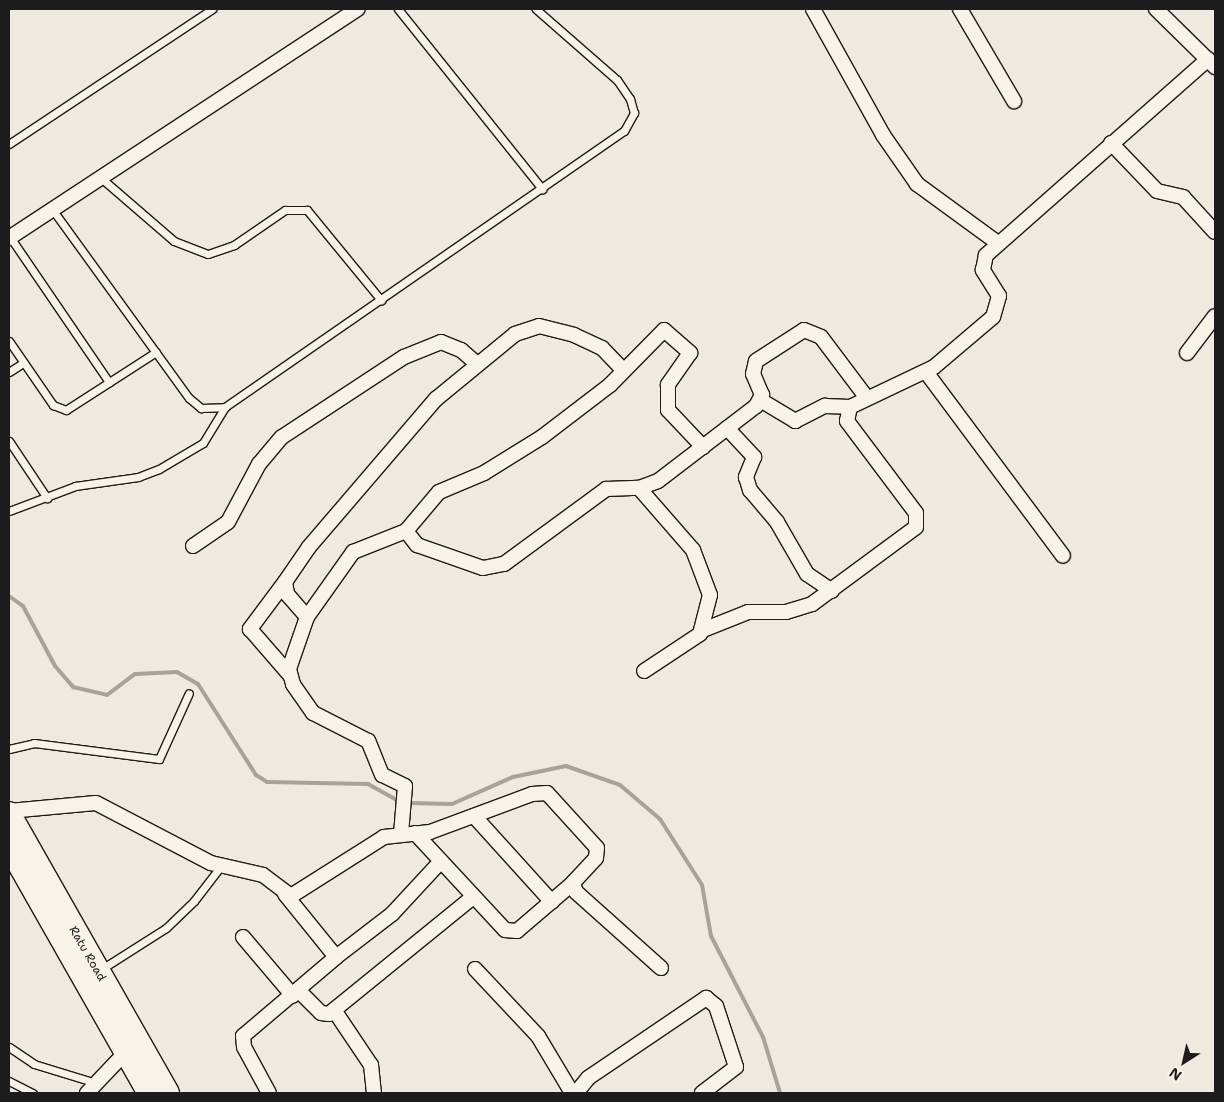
<!DOCTYPE html>
<style>
body{margin:0}
#map{position:relative;width:1224px;height:1102px;overflow:hidden;background:#eeeae0;font-family:"Shantell Sans",sans-serif}
div>[style]{position:absolute}
.stream>*{height:4px;margin:-2px;padding:0 2px;transform-origin:2px;border-radius:2px;background:#a6a39d}
.roads{filter:drop-shadow(1px 0 #1c1c1c) drop-shadow(-1px 0 #1c1c1c) drop-shadow(0 1px #1c1c1c) drop-shadow(0 -1px #1c1c1c)}
.lane>*{height:7px;margin:-3.5px;padding:0 3.5px;transform-origin:3.5px;border-radius:3.5px;background:#f7f3e8}
.street>*{height:14px;margin:-7px;padding:0 7px;transform-origin:7px;border-radius:7px;background:#f7f3e8}
.primary>*{height:22px;margin:-11px;padding:0 11px;transform-origin:11px;border-radius:11px;background:#f7f3e8}
span{translate:-50% -50%;white-space:nowrap;text-align:center;line-height:1.15;-webkit-text-stroke:4px #f7f3e8;paint-order:stroke}
.street-label{font-size:12px;color:#1c1c1c}
.frame{position:absolute;inset:0;border:10px solid #1c1c1c;pointer-events:none}
.north{position:absolute;left:1159px;top:1037px;width:50px;height:50px;-webkit-text-stroke:4px #f7f3e8;paint-order:stroke;rotate:215deg;font-size:14px;font-weight:700;line-height:20px;text-align:center;color:#1c1c1c}
.north::after{content:'';display:block;margin:auto;width:18px;height:22px;background:#1c1c1c;clip-path:polygon(50% 0,100% 100%,50% 72%,0 100%)}
</style>
<div id="map">
<div class="stream">
<div style="left:9px;top:596px;width:17px;rotate:36deg"></div>
<div style="left:23px;top:606px;width:68px;rotate:61.9deg"></div>
<div style="left:55px;top:666px;width:28px;rotate:49deg"></div>
<div style="left:73px;top:687px;width:35px;rotate:13deg"></div>
<div style="left:107px;top:695px;width:35px;rotate:-37deg"></div>
<div style="left:135px;top:674px;width:42px;rotate:-2.7deg"></div>
<div style="left:177px;top:672px;width:24px;rotate:30deg"></div>
<div style="left:198px;top:684px;width:108px;rotate:57.5deg"></div>
<div style="left:256px;top:775px;width:13px;rotate:32deg"></div>
<div style="left:267px;top:782px;width:101px;rotate:1.1deg"></div>
<div style="left:368px;top:784px;width:38px;rotate:29deg"></div>
<div style="left:408px;top:803px;width:44px;rotate:1.3deg"></div>
<div style="left:452px;top:804px;width:67px;rotate:-23.9deg"></div>
<div style="left:513px;top:777px;width:54px;rotate:-11.7deg"></div>
<div style="left:566px;top:766px;width:57px;rotate:19.4deg"></div>
<div style="left:620px;top:785px;width:52px;rotate:40.4deg"></div>
<div style="left:660px;top:819px;width:78px;rotate:57.5deg"></div>
<div style="left:702px;top:885px;width:52px;rotate:80deg"></div>
<div style="left:711px;top:936px;width:114px;rotate:62.8deg"></div>
<div style="left:763px;top:1037px;width:59px;rotate:73.1deg"></div>
</div>
<div class="roads">
<div class="lane">
<div style="left:398px;top:9px;width:231px;rotate:51.3deg"></div>
<div style="left:9px;top:144px;width:244px;rotate:-33.6deg"></div>
<div style="left:101px;top:178px;width:96px;rotate:40.8deg"></div>
<div style="left:174px;top:241px;width:36px;rotate:21deg"></div>
<div style="left:208px;top:254px;width:28px;rotate:-19deg"></div>
<div style="left:234px;top:245px;width:62px;rotate:-34.5deg"></div>
<div style="left:285px;top:210px;width:22px"></div>
<div style="left:307px;top:210px;width:117px;rotate:50.6deg"></div>
<div style="left:52px;top:209px;width:233px;rotate:54.1deg"></div>
<div style="left:189px;top:398px;width:16px;rotate:40deg"></div>
<div style="left:201px;top:408px;width:24px;rotate:-2deg"></div>
<div style="left:225px;top:407px;width:485px;rotate:-34.7deg"></div>
<div style="left:624px;top:131px;width:21px;rotate:-61deg"></div>
<div style="left:634px;top:113px;width:15px;rotate:-106deg"></div>
<div style="left:630px;top:99px;width:23px;rotate:-124deg"></div>
<div style="left:617px;top:80px;width:108px;rotate:-138.8deg"></div>
<div style="left:10px;top:237px;width:176px;rotate:55.7deg"></div>
<div style="left:9px;top:341px;width:78px;rotate:55.5deg"></div>
<div style="left:53px;top:405px;width:14px;rotate:21deg"></div>
<div style="left:66px;top:410px;width:107px;rotate:-32.8deg"></div>
<div style="left:9px;top:372px;width:17px;rotate:-33deg"></div>
<div style="left:9px;top:441px;width:69px;rotate:56.3deg"></div>
<div style="left:9px;top:511px;width:71px;rotate:-20.7deg"></div>
<div style="left:75px;top:486px;width:64px;rotate:-8.1deg"></div>
<div style="left:138px;top:477px;width:22px;rotate:-21deg"></div>
<div style="left:159px;top:469px;width:51px;rotate:-30.6deg"></div>
<div style="left:203px;top:443px;width:42px;rotate:-58.6deg"></div>
<div style="left:9px;top:749px;width:26px;rotate:-13deg"></div>
<div style="left:34px;top:743px;width:126px;rotate:7.3deg"></div>
<div style="left:159px;top:759px;width:72px;rotate:-65.6deg"></div>
<div style="left:100px;top:970px;width:78px;rotate:-32.5deg"></div>
<div style="left:166px;top:928px;width:39px;rotate:-44deg"></div>
<div style="left:194px;top:901px;width:44px;rotate:-52.4deg"></div>
<div style="left:9px;top:1047px;width:30px;rotate:34deg"></div>
<div style="left:34px;top:1064px;width:65px;rotate:17deg"></div>
<div style="left:9px;top:1081px;width:27px;rotate:27deg"></div>
</div>
<div class="street">
<div style="left:813px;top:9px;width:144px;rotate:60.9deg"></div>
<div style="left:883px;top:135px;width:60px;rotate:55.2deg"></div>
<div style="left:917px;top:184px;width:100px;rotate:36.1deg"></div>
<div style="left:960px;top:9px;width:107px;rotate:59.6deg"></div>
<div style="left:1156px;top:9px;width:83px;rotate:44.5deg"></div>
<div style="left:1111px;top:143px;width:66px;rotate:46.2deg"></div>
<div style="left:1157px;top:191px;width:27px;rotate:13deg"></div>
<div style="left:1183px;top:197px;width:47px;rotate:47.6deg"></div>
<div style="left:9px;top:238px;width:417px;rotate:-33.3deg"></div>
<div style="left:1187px;top:353px;width:46px;rotate:-52.9deg"></div>
<div style="left:926px;top:372px;width:229px;rotate:53.3deg"></div>
<div style="left:762px;top:401px;width:39px;rotate:31deg"></div>
<div style="left:795px;top:421px;width:34px;rotate:-27deg"></div>
<div style="left:825px;top:406px;width:25px;rotate:2deg"></div>
<div style="left:727px;top:428px;width:40px;rotate:47deg"></div>
<div style="left:754px;top:457px;width:22px;rotate:112deg"></div>
<div style="left:746px;top:477px;width:14px;rotate:73deg"></div>
<div style="left:750px;top:490px;width:42px;rotate:49.8deg"></div>
<div style="left:777px;top:522px;width:60px;rotate:60deg"></div>
<div style="left:807px;top:574px;width:30px;rotate:34deg"></div>
<div style="left:639px;top:488px;width:82px;rotate:48.9deg"></div>
<div style="left:693px;top:550px;width:48px;rotate:69.3deg"></div>
<div style="left:710px;top:595px;width:40px;rotate:104.4deg"></div>
<div style="left:700px;top:634px;width:67px;rotate:146.5deg"></div>
<div style="left:406px;top:531px;width:18px;rotate:52deg"></div>
<div style="left:417px;top:545px;width:70px;rotate:19.2deg"></div>
<div style="left:483px;top:568px;width:21px;rotate:-11deg"></div>
<div style="left:504px;top:564px;width:127px;rotate:-36.3deg"></div>
<div style="left:606px;top:489px;width:33px;rotate:-2deg"></div>
<div style="left:639px;top:488px;width:20px;rotate:-20deg"></div>
<div style="left:658px;top:481px;width:123px;rotate:-37.4deg"></div>
<div style="left:756px;top:406px;width:13px;rotate:-61deg"></div>
<div style="left:762px;top:395px;width:23px;rotate:-113deg"></div>
<div style="left:753px;top:374px;width:13px;rotate:-77deg"></div>
<div style="left:756px;top:361px;width:57px;rotate:-32.9deg"></div>
<div style="left:804px;top:330px;width:18px;rotate:22deg"></div>
<div style="left:821px;top:337px;width:76px;rotate:53deg"></div>
<div style="left:193px;top:546px;width:42px;rotate:-34.4deg"></div>
<div style="left:228px;top:522px;width:66px;rotate:-61.9deg"></div>
<div style="left:259px;top:464px;width:35px;rotate:-50deg"></div>
<div style="left:282px;top:437px;width:146px;rotate:-33.3deg"></div>
<div style="left:404px;top:357px;width:40px;rotate:-22deg"></div>
<div style="left:441px;top:342px;width:22px;rotate:22deg"></div>
<div style="left:461px;top:350px;width:21px;rotate:41deg"></div>
<div style="left:285px;top:582px;width:59px;rotate:126.7deg"></div>
<div style="left:250px;top:629px;width:61px;rotate:49deg"></div>
<div style="left:307px;top:617px;width:80px;rotate:-54.7deg"></div>
<div style="left:353px;top:552px;width:57px;rotate:-21.6deg"></div>
<div style="left:406px;top:531px;width:51px;rotate:-49.8deg"></div>
<div style="left:439px;top:492px;width:49px;rotate:-22.9deg"></div>
<div style="left:484px;top:473px;width:68px;rotate:-31.8deg"></div>
<div style="left:542px;top:437px;width:86px;rotate:-37.4deg"></div>
<div style="left:610px;top:385px;width:77px;rotate:-45.5deg"></div>
<div style="left:664px;top:330px;width:35px;rotate:41deg"></div>
<div style="left:690px;top:353px;width:39px;rotate:125deg"></div>
<div style="left:668px;top:385px;width:25px;rotate:90deg"></div>
<div style="left:668px;top:410px;width:51px;rotate:46.6deg"></div>
<div style="left:703px;top:630px;width:48px;rotate:-21.8deg"></div>
<div style="left:748px;top:612px;width:38px"></div>
<div style="left:786px;top:612px;width:27px;rotate:-17deg"></div>
<div style="left:812px;top:604px;width:129px;rotate:-36.5deg"></div>
<div style="left:916px;top:527px;width:14px;rotate:-90deg"></div>
<div style="left:916px;top:513px;width:115px;rotate:-126.9deg"></div>
<div style="left:847px;top:421px;width:14px;rotate:-78deg"></div>
<div style="left:850px;top:407px;width:93px;rotate:-25.5deg"></div>
<div style="left:934px;top:367px;width:77px;rotate:-40.3deg"></div>
<div style="left:993px;top:317px;width:22px;rotate:-74deg"></div>
<div style="left:999px;top:296px;width:31px;rotate:-122deg"></div>
<div style="left:983px;top:270px;width:15px;rotate:-79deg"></div>
<div style="left:986px;top:255px;width:296px;rotate:-41.4deg"></div>
<div style="left:9px;top:811px;width:87px;rotate:-5.3deg"></div>
<div style="left:96px;top:803px;width:130px;rotate:27.6deg"></div>
<div style="left:211px;top:863px;width:53px;rotate:13deg"></div>
<div style="left:263px;top:875px;width:35px;rotate:37deg"></div>
<div style="left:291px;top:896px;width:110px;rotate:-32.4deg"></div>
<div style="left:384px;top:837px;width:46px;rotate:-6.2deg"></div>
<div style="left:430px;top:832px;width:109px;rotate:-20.4deg"></div>
<div style="left:532px;top:794px;width:15px;rotate:-4deg"></div>
<div style="left:547px;top:793px;width:74px;rotate:47.7deg"></div>
<div style="left:597px;top:848px;width:10px;rotate:96deg"></div>
<div style="left:596px;top:858px;width:34px;rotate:133deg"></div>
<div style="left:573px;top:883px;width:9px;rotate:72deg"></div>
<div style="left:576px;top:892px;width:114px;rotate:41.8deg"></div>
<div style="left:474px;top:816px;width:116px;rotate:47.8deg"></div>
<div style="left:415px;top:833px;width:132px;rotate:47.1deg"></div>
<div style="left:505px;top:930px;width:12px;rotate:5deg"></div>
<div style="left:517px;top:931px;width:74px;rotate:-40.6deg"></div>
<div style="left:401px;top:834px;width:48px;rotate:-85.2deg"></div>
<div style="left:405px;top:786px;width:25px;rotate:-154deg"></div>
<div style="left:382px;top:775px;width:37px;rotate:-112deg"></div>
<div style="left:368px;top:741px;width:62px;rotate:-153deg"></div>
<div style="left:313px;top:713px;width:35px;rotate:-125deg"></div>
<div style="left:293px;top:684px;width:16px;rotate:-105deg"></div>
<div style="left:289px;top:669px;width:55px;rotate:-70.9deg"></div>
<div style="left:307px;top:617px;width:30px;rotate:-131deg"></div>
<div style="left:287px;top:594px;width:12px;rotate:-99deg"></div>
<div style="left:285px;top:582px;width:42px;rotate:-55.6deg"></div>
<div style="left:309px;top:547px;width:195px;rotate:-49.4deg"></div>
<div style="left:436px;top:399px;width:102px;rotate:-39.4deg"></div>
<div style="left:515px;top:334px;width:25px;rotate:-18deg"></div>
<div style="left:539px;top:326px;width:36px;rotate:14deg"></div>
<div style="left:574px;top:335px;width:31px;rotate:25deg"></div>
<div style="left:602px;top:348px;width:30px;rotate:46deg"></div>
<div style="left:243px;top:937px;width:77px;rotate:49.7deg"></div>
<div style="left:336px;top:957px;width:71px;rotate:-37.5deg"></div>
<div style="left:392px;top:914px;width:72px;rotate:-47.2deg"></div>
<div style="left:475px;top:969px;width:92px;rotate:46.8deg"></div>
<div style="left:538px;top:1036px;width:66px;rotate:59.2deg"></div>
<div style="left:299px;top:991px;width:31px;rotate:45deg"></div>
<div style="left:321px;top:1013px;width:8px;rotate:7deg"></div>
<div style="left:329px;top:1014px;width:186px;rotate:-39.1deg"></div>
<div style="left:334px;top:1010px;width:66px;rotate:56.1deg"></div>
<div style="left:371px;top:1065px;width:28px;rotate:84deg"></div>
<div style="left:87px;top:1093px;width:55px;rotate:-46.5deg"></div>
<div style="left:269px;top:1093px;width:52px;rotate:-118.5deg"></div>
<div style="left:244px;top:1047px;width:11px;rotate:-95deg"></div>
<div style="left:243px;top:1036px;width:122px;rotate:-40.3deg"></div>
<div style="left:336px;top:957px;width:81px;rotate:-129deg"></div>
<div style="left:576px;top:1093px;width:19px;rotate:-51deg"></div>
<div style="left:588px;top:1078px;width:143px;rotate:-34.1deg"></div>
<div style="left:706px;top:998px;width:13px;rotate:39deg"></div>
<div style="left:716px;top:1006px;width:64px;rotate:71.8deg"></div>
<div style="left:736px;top:1067px;width:43px;rotate:142.6deg"></div>
</div>
<div class="primary">
<div style="left:9px;top:813px;width:322px;rotate:60.4deg"></div>
<div style="left:9px;top:847px;width:283px;rotate:60.4deg"></div>
</div>
</div>
<div class="street-label">
<span style="left:87px;top:954px;rotate:60deg">Ratu Road</span>
</div>
<div class="frame"></div>
<div class="north">N</div>
</div>
